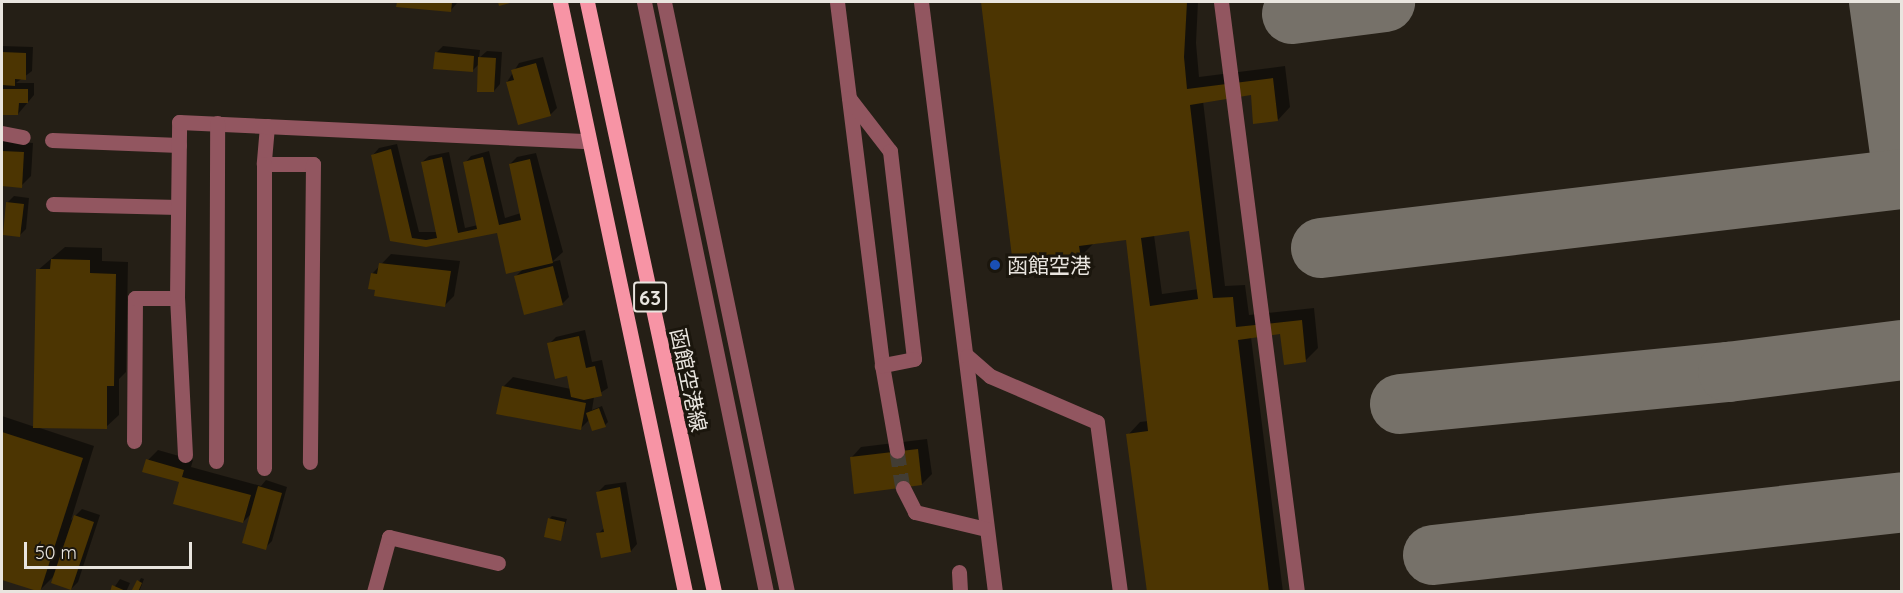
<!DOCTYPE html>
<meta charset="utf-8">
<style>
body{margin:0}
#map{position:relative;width:1903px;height:593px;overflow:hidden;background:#251f16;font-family:Quicksand,"Noto Sans JP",sans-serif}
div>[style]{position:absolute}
.shadow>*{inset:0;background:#0007}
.taxiway>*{height:60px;margin:-30px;padding:0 30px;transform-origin:30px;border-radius:30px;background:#767169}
.building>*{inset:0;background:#4c3502}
.minor-tunnel>*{height:15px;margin-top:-7.5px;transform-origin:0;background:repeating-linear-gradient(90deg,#423d34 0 15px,transparent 0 23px)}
.minor>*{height:15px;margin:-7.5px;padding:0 7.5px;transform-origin:7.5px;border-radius:7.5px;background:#925660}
.major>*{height:15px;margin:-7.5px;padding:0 7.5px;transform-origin:7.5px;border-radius:7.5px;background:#f794a5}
.dots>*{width:16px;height:16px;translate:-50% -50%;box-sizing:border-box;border:3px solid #1b160d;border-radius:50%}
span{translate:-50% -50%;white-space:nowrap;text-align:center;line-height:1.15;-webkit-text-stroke:6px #1b160d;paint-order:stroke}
.shield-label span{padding:2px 4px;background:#1b160d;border:2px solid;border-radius:4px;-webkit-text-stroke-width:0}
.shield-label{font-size:20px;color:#e9e5df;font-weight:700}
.poi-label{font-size:21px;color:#e9e5df}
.left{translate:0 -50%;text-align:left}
.street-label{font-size:21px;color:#e9e5df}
.frame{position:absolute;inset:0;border:3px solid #e9e5df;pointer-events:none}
.scale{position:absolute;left:24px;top:542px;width:168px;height:27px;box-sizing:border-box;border:3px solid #e9e5df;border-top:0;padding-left:8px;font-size:18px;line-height:21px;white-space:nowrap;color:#e9e5df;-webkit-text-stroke:4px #1b160d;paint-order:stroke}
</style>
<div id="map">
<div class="shadow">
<div style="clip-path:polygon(398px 2px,458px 2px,451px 10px,398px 6px)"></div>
<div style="clip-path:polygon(evenodd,982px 2px,1198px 2px,1196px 43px,1199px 77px,1285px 66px,1290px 107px,1278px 120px,1252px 93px,1203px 101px,1225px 286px,1245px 285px,1249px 315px,1314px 308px,1318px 348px,1306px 360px,1281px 333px,1251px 337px,1283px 592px,1149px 592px,1128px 435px,1140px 422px,1148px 421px,1127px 239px,1093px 244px,1081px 256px,1014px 264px,982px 2px,1191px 229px,1199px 289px,1162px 294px,1154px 235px,1191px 229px)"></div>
<div style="clip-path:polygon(2px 46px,33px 47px,32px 71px,16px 83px,34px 83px,34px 95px,18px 114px,2px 113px)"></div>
<div style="clip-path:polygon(443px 46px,480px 50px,479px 58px,487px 51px,502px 52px,500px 84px,494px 91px,480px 63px,472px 71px,436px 53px)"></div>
<div style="clip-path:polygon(543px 57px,557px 108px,550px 115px,507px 82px,519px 63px)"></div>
<div style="clip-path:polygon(2px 141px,33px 143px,31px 176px,21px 186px,2px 185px)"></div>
<div style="clip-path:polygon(397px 144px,419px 232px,437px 232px,422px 162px,429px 156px,449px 152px,465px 228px,478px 225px,465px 163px,471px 156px,489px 151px,505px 218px,521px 213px,510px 164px,517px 157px,536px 153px,563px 252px,552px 262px,560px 260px,569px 297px,562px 304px,516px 276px,524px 268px,498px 231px,426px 246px,391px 240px,373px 155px,379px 148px)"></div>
<div style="clip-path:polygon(14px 196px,29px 198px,26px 229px,20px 235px,7px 203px)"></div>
<div style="clip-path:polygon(65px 247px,102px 248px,102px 261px,128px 262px,126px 372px,119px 379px,119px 415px,106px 427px,37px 427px,94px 446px,71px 520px,82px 509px,100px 515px,78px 582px,71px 589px,56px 574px,39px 591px,2px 579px,2px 416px,35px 427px,38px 270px)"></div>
<div style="clip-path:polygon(391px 254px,460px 261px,454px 296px,444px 306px,372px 274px)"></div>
<div style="clip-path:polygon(585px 330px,592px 362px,602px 360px,608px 388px,594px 397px,592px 410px,602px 406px,608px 422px,605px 425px,590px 419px,580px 429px,503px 387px,513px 377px,571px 389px,568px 375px,549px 344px,556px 337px)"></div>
<div style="clip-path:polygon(927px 439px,932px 474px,922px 484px,852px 457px,861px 447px)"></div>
<div style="clip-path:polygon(158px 450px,193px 460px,191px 467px,261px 486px,266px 480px,287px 487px,272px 541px,265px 548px,253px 512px,243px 522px,148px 460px)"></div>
<div style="clip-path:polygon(626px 482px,637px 544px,631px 551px,598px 534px,605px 527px,598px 492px,605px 485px)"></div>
<div style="clip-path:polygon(552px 516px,567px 519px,560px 539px,549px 519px)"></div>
<div style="clip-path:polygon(141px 578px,144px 579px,139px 592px,133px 592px)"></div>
<div style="clip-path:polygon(120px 579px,130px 583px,126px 592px,111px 592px)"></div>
</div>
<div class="taxiway">
<div style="left:1879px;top:2px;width:167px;rotate:82.1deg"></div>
<div style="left:1292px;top:14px;width:94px;rotate:-7.4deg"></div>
<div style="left:1321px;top:248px;width:585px;rotate:-6.77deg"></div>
<div style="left:1400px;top:404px;width:330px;rotate:-5.6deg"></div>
<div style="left:1728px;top:372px;width:175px;rotate:-7.2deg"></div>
<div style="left:1433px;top:555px;width:472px;rotate:-6.4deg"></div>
</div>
<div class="building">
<div style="clip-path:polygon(397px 2px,452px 2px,451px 12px,396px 7px)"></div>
<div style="clip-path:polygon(498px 2px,514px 2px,499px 6px)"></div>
<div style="clip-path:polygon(evenodd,981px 2px,1187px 2px,1184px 57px,1187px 89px,1273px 78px,1278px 121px,1253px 124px,1251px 95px,1190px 105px,1213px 298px,1233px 297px,1236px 327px,1302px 320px,1306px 362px,1284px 365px,1280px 334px,1238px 340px,1269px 592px,1147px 592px,1126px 434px,1148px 431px,1126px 240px,1079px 246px,1081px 258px,1013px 265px,981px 2px,1189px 231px,1198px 299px,1150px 306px,1141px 238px,1189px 231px)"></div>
<div style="clip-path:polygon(2px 52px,26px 53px,26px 80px,15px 79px,15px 86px,2px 85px)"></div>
<div style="clip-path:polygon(435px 52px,474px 56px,473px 72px,433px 69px)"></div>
<div style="clip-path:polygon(478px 57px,496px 58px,494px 92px,477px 92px)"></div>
<div style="clip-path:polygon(536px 63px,551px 116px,518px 125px,506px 82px,514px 80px,511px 70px)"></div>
<div style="clip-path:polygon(2px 89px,28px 89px,28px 103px,19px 103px,18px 115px,2px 115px)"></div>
<div style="clip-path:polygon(391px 149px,412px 238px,426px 240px,437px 238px,421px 162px,442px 157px,458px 233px,477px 229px,463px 162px,483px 157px,499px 225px,521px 220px,509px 164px,530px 159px,553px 263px,506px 274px,497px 233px,426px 247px,390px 241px,371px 155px)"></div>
<div style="clip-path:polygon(2px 151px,24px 152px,22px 188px,2px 186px)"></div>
<div style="clip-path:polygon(6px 202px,24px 204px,20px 237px,3px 235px)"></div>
<div style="clip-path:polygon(51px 259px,90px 260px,90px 273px,116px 274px,114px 386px,107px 386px,107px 429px,33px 428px,36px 269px,50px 269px)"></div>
<div style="clip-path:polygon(379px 263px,451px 271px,445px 307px,374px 296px,375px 290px,368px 289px,371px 273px,377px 274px)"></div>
<div style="clip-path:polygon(553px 266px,563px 305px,524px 315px,514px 276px)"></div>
<div style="clip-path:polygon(579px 336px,586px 368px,595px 366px,602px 396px,584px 400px,571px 397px,567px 376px,555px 379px,547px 343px)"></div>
<div style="clip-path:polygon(502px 386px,586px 403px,581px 430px,496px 414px)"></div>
<div style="clip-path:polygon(599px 408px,606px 427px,592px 431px,586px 413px)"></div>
<div style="clip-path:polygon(2px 432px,83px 458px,40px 592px,2px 580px)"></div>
<div style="clip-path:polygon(918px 449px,922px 485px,854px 494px,850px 457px)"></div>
<div style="clip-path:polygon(146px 459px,184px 470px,182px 477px,251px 495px,243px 523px,173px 504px,179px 482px,142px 472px)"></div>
<div style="clip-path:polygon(258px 486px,282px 493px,266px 550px,242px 543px)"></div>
<div style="clip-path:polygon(620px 487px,631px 552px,601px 558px,596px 533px,604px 532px,596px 492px)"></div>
<div style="clip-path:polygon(74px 515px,94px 522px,71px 590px,51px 583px)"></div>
<div style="clip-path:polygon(548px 518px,565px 522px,561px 541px,544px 537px)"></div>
<div style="clip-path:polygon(137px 580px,142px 583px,138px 592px,131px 592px)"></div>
<div style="clip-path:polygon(112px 585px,128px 592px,110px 592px)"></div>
</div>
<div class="minor-tunnel">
<div style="left:897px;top:451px;width:37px;rotate:81deg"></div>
</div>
<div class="minor">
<div style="left:644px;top:2px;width:602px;rotate:78.32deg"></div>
<div style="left:664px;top:2px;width:603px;rotate:78.22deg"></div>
<div style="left:837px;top:2px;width:366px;rotate:82.9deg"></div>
<div style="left:882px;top:365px;width:87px;rotate:80.1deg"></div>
<div style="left:921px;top:2px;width:595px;rotate:82.85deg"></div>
<div style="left:1221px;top:2px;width:595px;rotate:82.66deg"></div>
<div style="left:849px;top:98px;width:67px;rotate:52.3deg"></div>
<div style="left:890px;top:151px;width:209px;rotate:83.4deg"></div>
<div style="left:914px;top:359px;width:33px;rotate:169deg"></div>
<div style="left:267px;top:126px;width:38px;rotate:95deg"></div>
<div style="left:264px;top:164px;width:49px"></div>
<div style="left:313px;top:164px;width:298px;rotate:90.6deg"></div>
<div style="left:2px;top:133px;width:21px;rotate:11deg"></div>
<div style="left:52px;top:140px;width:127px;rotate:2.3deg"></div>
<div style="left:53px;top:204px;width:125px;rotate:1.4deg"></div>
<div style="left:967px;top:356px;width:30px;rotate:41deg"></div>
<div style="left:990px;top:376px;width:116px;rotate:23.3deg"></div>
<div style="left:1097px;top:422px;width:172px;rotate:82.3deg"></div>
<div style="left:134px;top:441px;width:143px;rotate:-89.6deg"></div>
<div style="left:135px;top:298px;width:42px"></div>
<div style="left:185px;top:455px;width:157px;rotate:-92.9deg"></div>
<div style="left:177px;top:298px;width:176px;rotate:-89.3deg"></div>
<div style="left:179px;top:122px;width:410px;rotate:2.7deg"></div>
<div style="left:216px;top:461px;width:338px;rotate:-89.8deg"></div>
<div style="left:264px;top:468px;width:304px;rotate:-90deg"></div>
<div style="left:903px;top:488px;width:27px;rotate:63deg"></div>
<div style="left:915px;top:512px;width:73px;rotate:13.5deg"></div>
<div style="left:959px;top:572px;width:20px;rotate:87deg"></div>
<div style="left:374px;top:592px;width:57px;rotate:-74.7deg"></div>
<div style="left:389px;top:537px;width:112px;rotate:13.4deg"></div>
</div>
<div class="major">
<div style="left:560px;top:2px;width:603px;rotate:78.04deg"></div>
<div style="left:587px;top:2px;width:604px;rotate:77.85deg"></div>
</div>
<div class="dots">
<div style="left:995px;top:265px;background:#1a4fb4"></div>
</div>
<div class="shield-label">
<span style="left:650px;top:297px">63</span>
</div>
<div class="poi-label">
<span class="left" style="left:1007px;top:265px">函館空港</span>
</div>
<div class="street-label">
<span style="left:689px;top:380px;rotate:78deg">函館空港線</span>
</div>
<div class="frame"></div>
<div class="scale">50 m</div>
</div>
